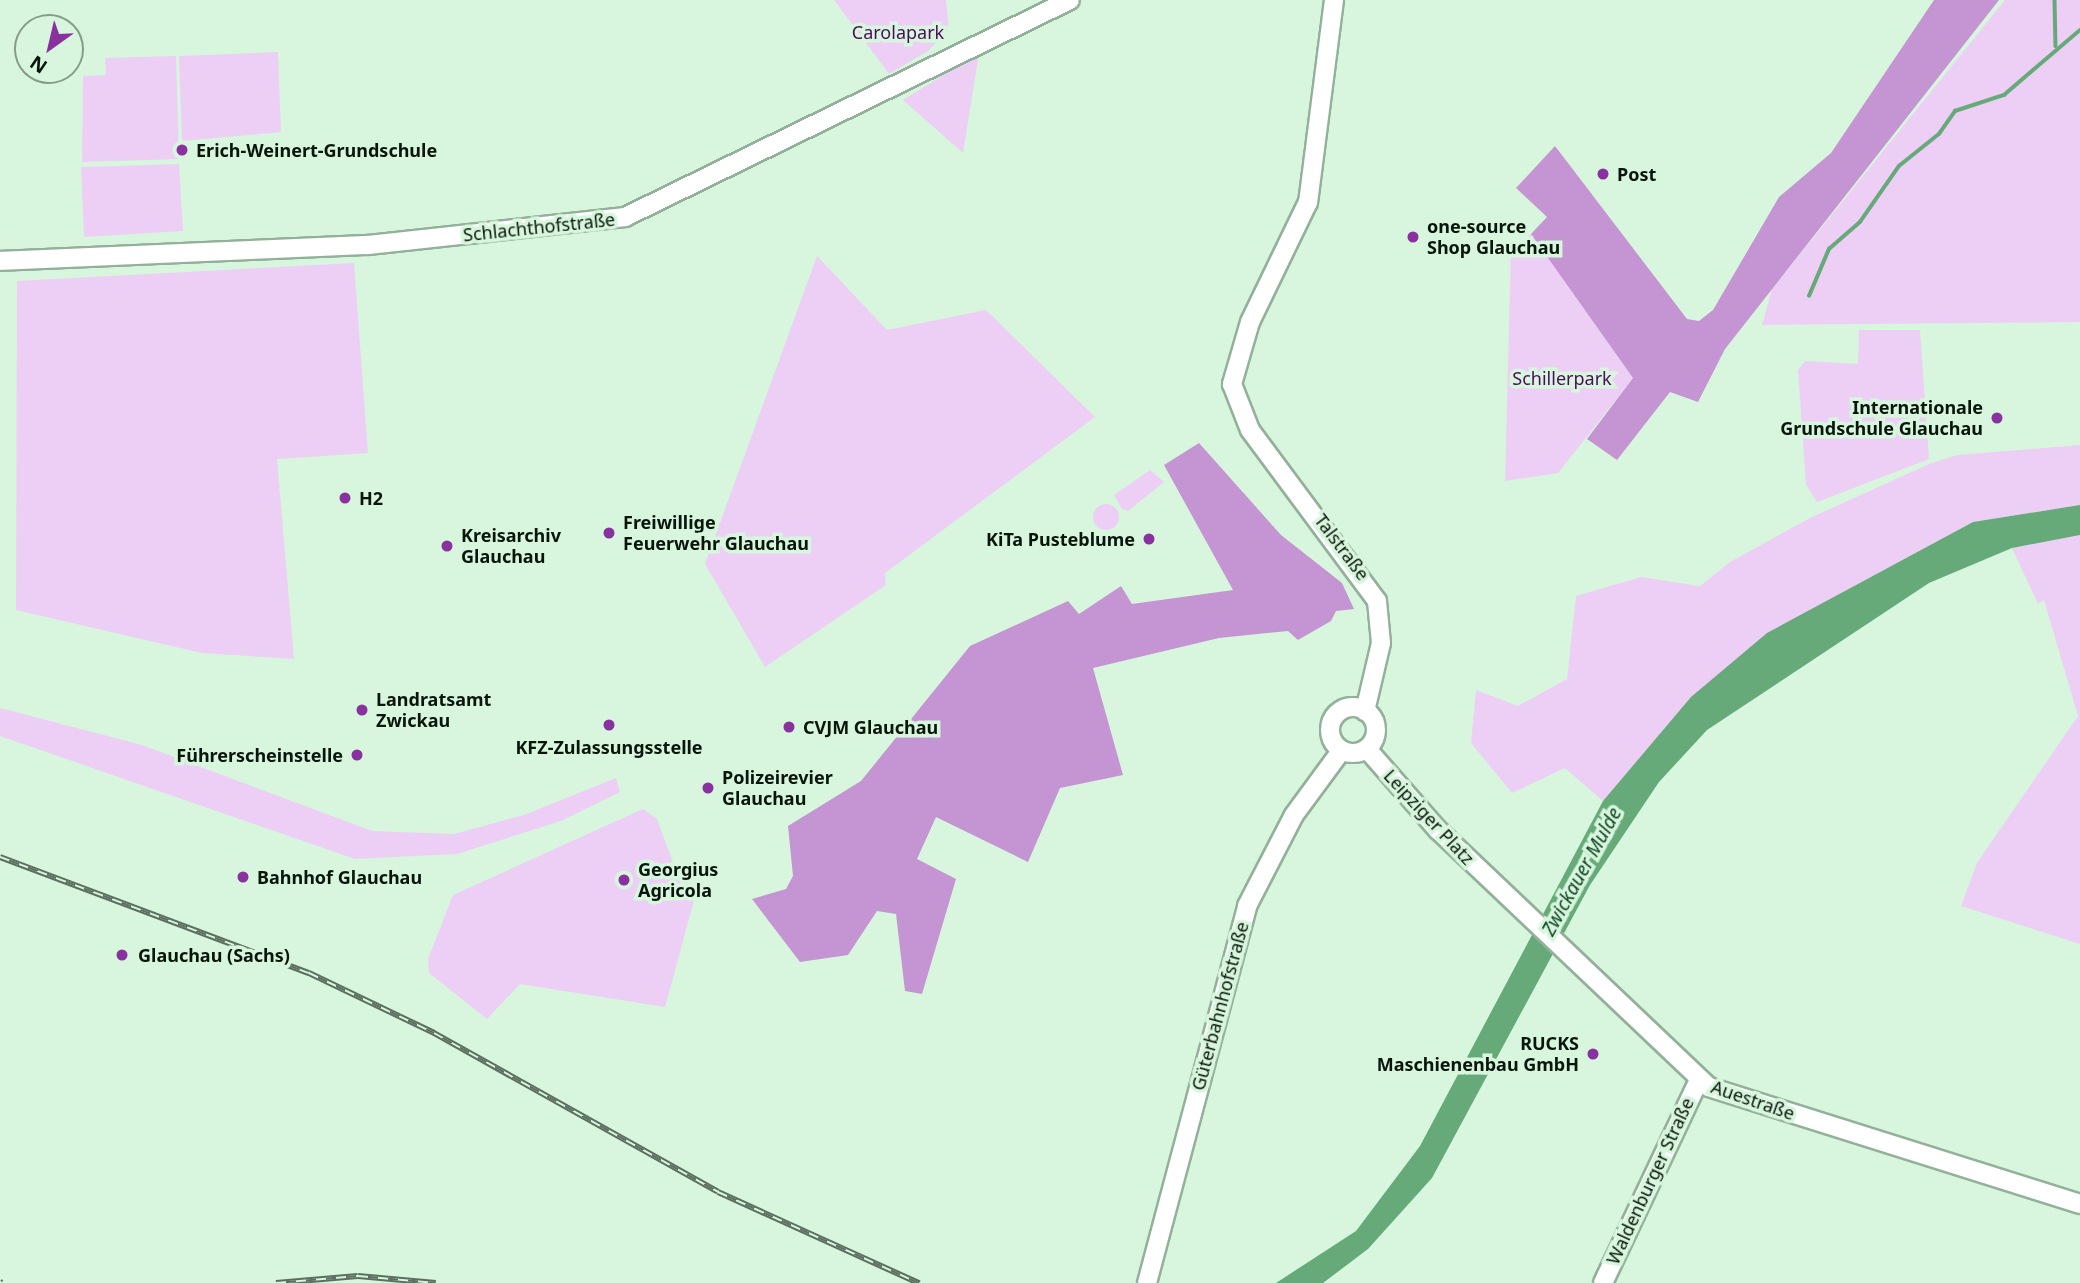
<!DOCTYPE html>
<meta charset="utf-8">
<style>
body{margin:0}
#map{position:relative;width:2080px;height:1283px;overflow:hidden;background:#d7f6dd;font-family:"Noto Sans",sans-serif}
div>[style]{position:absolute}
.green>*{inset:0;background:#edcff6}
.round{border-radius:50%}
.forest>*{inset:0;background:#c594d2}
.water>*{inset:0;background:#65aa78}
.stream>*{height:3.5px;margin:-1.75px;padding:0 1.75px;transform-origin:1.75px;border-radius:1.75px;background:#65aa78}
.roads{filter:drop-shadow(2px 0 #93b19a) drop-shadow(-2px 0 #93b19a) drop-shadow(0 2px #93b19a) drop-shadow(0 -2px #93b19a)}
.secondary>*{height:18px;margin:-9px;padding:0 9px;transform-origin:9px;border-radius:9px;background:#fff}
.secondary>.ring{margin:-9px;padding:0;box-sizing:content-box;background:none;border:18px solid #fff;border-radius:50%}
.rail>*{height:6px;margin-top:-3px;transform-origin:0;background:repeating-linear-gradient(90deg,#d7f6dd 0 10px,#5b6e5f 0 20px);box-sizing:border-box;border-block:2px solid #5b6e5f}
.dots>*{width:19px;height:19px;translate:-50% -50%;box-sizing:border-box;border:4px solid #d7f6dd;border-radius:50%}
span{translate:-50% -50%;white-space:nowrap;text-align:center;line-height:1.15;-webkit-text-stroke:7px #d7f6dd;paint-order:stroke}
.park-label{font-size:18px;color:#4a0c59}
.poi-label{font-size:18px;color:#0a150c;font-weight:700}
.left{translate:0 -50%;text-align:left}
.right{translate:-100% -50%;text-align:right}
.street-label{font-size:18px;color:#0a150c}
.water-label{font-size:19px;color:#114624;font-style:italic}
.north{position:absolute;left:14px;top:14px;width:70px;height:70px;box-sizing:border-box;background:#d7f6dd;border:2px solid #859c89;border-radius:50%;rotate:214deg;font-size:19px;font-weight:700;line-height:28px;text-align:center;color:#0a150c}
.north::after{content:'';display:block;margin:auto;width:24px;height:32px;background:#89319e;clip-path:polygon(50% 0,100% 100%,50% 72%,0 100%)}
</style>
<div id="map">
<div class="green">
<div style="clip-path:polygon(834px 0,946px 0,949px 29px,928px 51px,889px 74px)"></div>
<div style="clip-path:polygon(2005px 0,2080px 0,2080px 322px,1762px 325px,1772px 289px)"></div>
<div style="clip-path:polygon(278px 52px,281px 132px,182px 141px,179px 56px)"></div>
<div style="clip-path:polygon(979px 53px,963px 153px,903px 100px)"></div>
<div style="clip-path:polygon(176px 56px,179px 159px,82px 162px,83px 76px,106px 75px,105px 58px)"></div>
<div style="clip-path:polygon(179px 164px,183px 231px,84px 237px,81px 167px)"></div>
<div style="clip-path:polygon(1531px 234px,1633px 378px,1558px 473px,1505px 481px,1511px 251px)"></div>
<div style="clip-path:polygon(817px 256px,887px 330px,986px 310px,1095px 417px,885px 573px,886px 585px,765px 667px,705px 564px)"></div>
<div style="clip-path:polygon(354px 263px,368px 453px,277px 459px,294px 659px,202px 653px,16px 610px,17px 281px)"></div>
<div style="clip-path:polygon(1859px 330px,1920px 330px,1929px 459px,1817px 502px,1806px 485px,1798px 370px,1805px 361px,1858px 364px)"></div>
<div style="clip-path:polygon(2080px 445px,2080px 505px,1973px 522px,1841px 593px,1691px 697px,1603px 801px,1565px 768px,1512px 793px,1471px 743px,1476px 690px,1518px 706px,1567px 679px,1576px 596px,1641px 577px,1700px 586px,1730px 562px,1810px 518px,1929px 464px,1957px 455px)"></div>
<div style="clip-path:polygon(1150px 470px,1164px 482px,1128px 511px,1122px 509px,1114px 495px)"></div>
<div class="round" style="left:1093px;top:504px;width:26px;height:26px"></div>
<div style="clip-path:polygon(2080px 535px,2080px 944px,1961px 906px,1977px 863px,2078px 716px,2044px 600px,2038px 604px,2012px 548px)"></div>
<div style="clip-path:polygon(0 708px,142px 745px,372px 831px,454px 834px,524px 815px,616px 778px,620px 792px,561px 821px,457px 854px,355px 859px,0 736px)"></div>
<div style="clip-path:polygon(643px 809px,657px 819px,682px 887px,695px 897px,665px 1007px,520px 984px,487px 1019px,429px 973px,428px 959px,453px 895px)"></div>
</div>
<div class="forest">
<div style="clip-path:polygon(1934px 0,1999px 0,1725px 349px,1698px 402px,1670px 392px,1617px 460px,1587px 439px,1633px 378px,1531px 234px,1547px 217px,1516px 188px,1555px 146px,1687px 319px,1699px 321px,1713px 310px,1779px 197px,1831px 153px)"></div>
<div style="clip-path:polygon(1199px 443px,1281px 535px,1342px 583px,1354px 609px,1336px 611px,1331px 621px,1298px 640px,1288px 631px,1219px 638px,1093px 668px,1123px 775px,1060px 788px,1028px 862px,936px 817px,917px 859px,956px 879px,922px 994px,905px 991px,896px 914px,877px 911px,848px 955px,800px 962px,752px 899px,786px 889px,793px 876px,788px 826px,861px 781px,970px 646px,1068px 601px,1079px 614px,1121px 586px,1132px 604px,1233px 590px,1164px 465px)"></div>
</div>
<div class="water">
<div style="clip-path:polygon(2080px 505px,2080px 535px,2012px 548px,1929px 583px,1707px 730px,1659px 782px,1590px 885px,1432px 1178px,1368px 1249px,1323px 1283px,1276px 1283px,1356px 1231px,1420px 1146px,1603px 801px,1691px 697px,1767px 633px,1973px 522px)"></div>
</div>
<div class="stream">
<div style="left:2055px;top:0;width:46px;rotate:88.8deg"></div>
<div style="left:1809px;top:296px;width:51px;rotate:-66.9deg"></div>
<div style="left:1829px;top:249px;width:41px;rotate:-41.1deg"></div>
<div style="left:1860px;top:222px;width:68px;rotate:-55.1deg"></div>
<div style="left:1899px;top:166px;width:51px;rotate:-38.7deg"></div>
<div style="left:1939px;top:134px;width:28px;rotate:-55deg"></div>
<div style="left:1955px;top:111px;width:52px;rotate:-18.1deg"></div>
<div style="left:2004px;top:95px;width:100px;rotate:-40.5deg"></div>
</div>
<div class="roads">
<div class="secondary">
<div style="left:1334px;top:0;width:204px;rotate:97.3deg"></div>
<div style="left:1308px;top:202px;width:133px;rotate:115.8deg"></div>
<div style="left:1250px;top:322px;width:65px;rotate:106.2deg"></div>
<div style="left:1232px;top:384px;width:49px;rotate:68.6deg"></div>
<div style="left:1250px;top:430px;width:213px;rotate:53.4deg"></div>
<div style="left:1377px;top:601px;width:42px;rotate:84.6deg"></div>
<div style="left:1381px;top:643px;width:70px;rotate:103.2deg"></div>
<div style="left:0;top:261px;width:368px;rotate:-2.5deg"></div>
<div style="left:368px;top:245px;width:259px;rotate:-6.2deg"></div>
<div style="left:625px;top:217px;width:495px;rotate:-26deg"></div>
<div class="ring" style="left:1330px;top:707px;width:28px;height:28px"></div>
<div style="left:1367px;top:749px;width:108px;rotate:48.8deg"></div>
<div style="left:1438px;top:830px;width:373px;rotate:43.5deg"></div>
<div style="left:1709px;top:1087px;width:389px;rotate:17.5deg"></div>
<div style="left:1147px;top:1283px;width:390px;rotate:-75.1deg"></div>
<div style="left:1247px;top:906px;width:102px;rotate:-62.7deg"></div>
<div style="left:1294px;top:815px;width:79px;rotate:-53.7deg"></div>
<div style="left:1603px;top:1283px;width:225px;rotate:-64.7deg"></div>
</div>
</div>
<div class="rail">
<div style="left:0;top:857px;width:330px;rotate:20.6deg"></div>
<div style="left:309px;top:973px;width:139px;rotate:25.6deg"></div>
<div style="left:434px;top:1033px;width:325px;rotate:29.2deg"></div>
<div style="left:718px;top:1192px;width:221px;rotate:24.4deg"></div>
<div style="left:0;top:1282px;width:2px;rotate:27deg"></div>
<div style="left:276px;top:1283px;width:82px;rotate:-4.9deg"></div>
<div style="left:358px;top:1276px;width:78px;rotate:5.1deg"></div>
</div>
<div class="dots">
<div style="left:182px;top:150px;background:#89319e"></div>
<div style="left:1603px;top:174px;background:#89319e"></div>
<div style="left:1413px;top:237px;background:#89319e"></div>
<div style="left:1997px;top:418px;background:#89319e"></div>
<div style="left:345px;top:498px;background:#89319e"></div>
<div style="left:609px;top:533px;background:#89319e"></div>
<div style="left:1149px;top:539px;background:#89319e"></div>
<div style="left:447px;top:546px;background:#89319e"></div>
<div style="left:362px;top:710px;background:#89319e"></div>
<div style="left:609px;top:725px;background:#89319e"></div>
<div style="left:789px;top:727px;background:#89319e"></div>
<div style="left:357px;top:755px;background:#89319e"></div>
<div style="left:708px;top:788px;background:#89319e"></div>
<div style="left:243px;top:877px;background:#89319e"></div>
<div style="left:624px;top:880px;background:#89319e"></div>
<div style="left:122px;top:955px;background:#89319e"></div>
<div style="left:1593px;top:1054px;background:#89319e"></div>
</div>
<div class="park-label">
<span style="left:898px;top:32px">Carolapark</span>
<span style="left:1562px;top:378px">Schillerpark</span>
</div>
<div class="poi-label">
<span class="left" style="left:196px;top:150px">Erich-Weinert-Grundschule</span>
<span class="left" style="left:1617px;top:174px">Post</span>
<span class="left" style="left:1427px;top:237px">one-source<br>Shop Glauchau</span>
<span class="right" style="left:1983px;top:418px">Internationale<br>Grundschule Glauchau</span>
<span class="left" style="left:359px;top:498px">H2</span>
<span class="left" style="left:623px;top:533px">Freiwillige<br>Feuerwehr Glauchau</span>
<span class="left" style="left:461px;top:546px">Kreisarchiv<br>Glauchau</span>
<span class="right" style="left:1135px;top:539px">KiTa Pusteblume</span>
<span class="left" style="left:376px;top:710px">Landratsamt<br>Zwickau</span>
<span class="left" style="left:803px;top:727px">CVJM Glauchau</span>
<span style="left:609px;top:747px">KFZ-Zulassungsstelle</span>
<span class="right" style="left:343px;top:755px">Führerscheinstelle</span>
<span class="left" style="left:722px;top:788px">Polizeirevier<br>Glauchau</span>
<span class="left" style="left:638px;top:880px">Georgius<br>Agricola</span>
<span class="left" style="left:257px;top:877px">Bahnhof Glauchau</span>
<span class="left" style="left:138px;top:955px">Glauchau (Sachs)</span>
<span class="right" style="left:1579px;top:1054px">RUCKS<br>Maschienenbau GmbH</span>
</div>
<div class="street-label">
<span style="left:539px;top:227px;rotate:-6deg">Schlachthofstraße</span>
<span style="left:1342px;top:547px;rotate:53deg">Talstraße</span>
<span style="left:1429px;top:817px;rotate:47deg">Leipziger Platz</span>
<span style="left:1220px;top:1006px;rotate:-75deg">Güterbahnhofstraße</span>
<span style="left:1753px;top:1100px;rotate:19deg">Auestraße</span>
<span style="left:1650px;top:1181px;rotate:-65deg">Waldenburger Straße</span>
</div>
<div class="water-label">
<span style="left:1582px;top:872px;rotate:-61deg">Zwickauer Mulde</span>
</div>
<div class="north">N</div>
</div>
